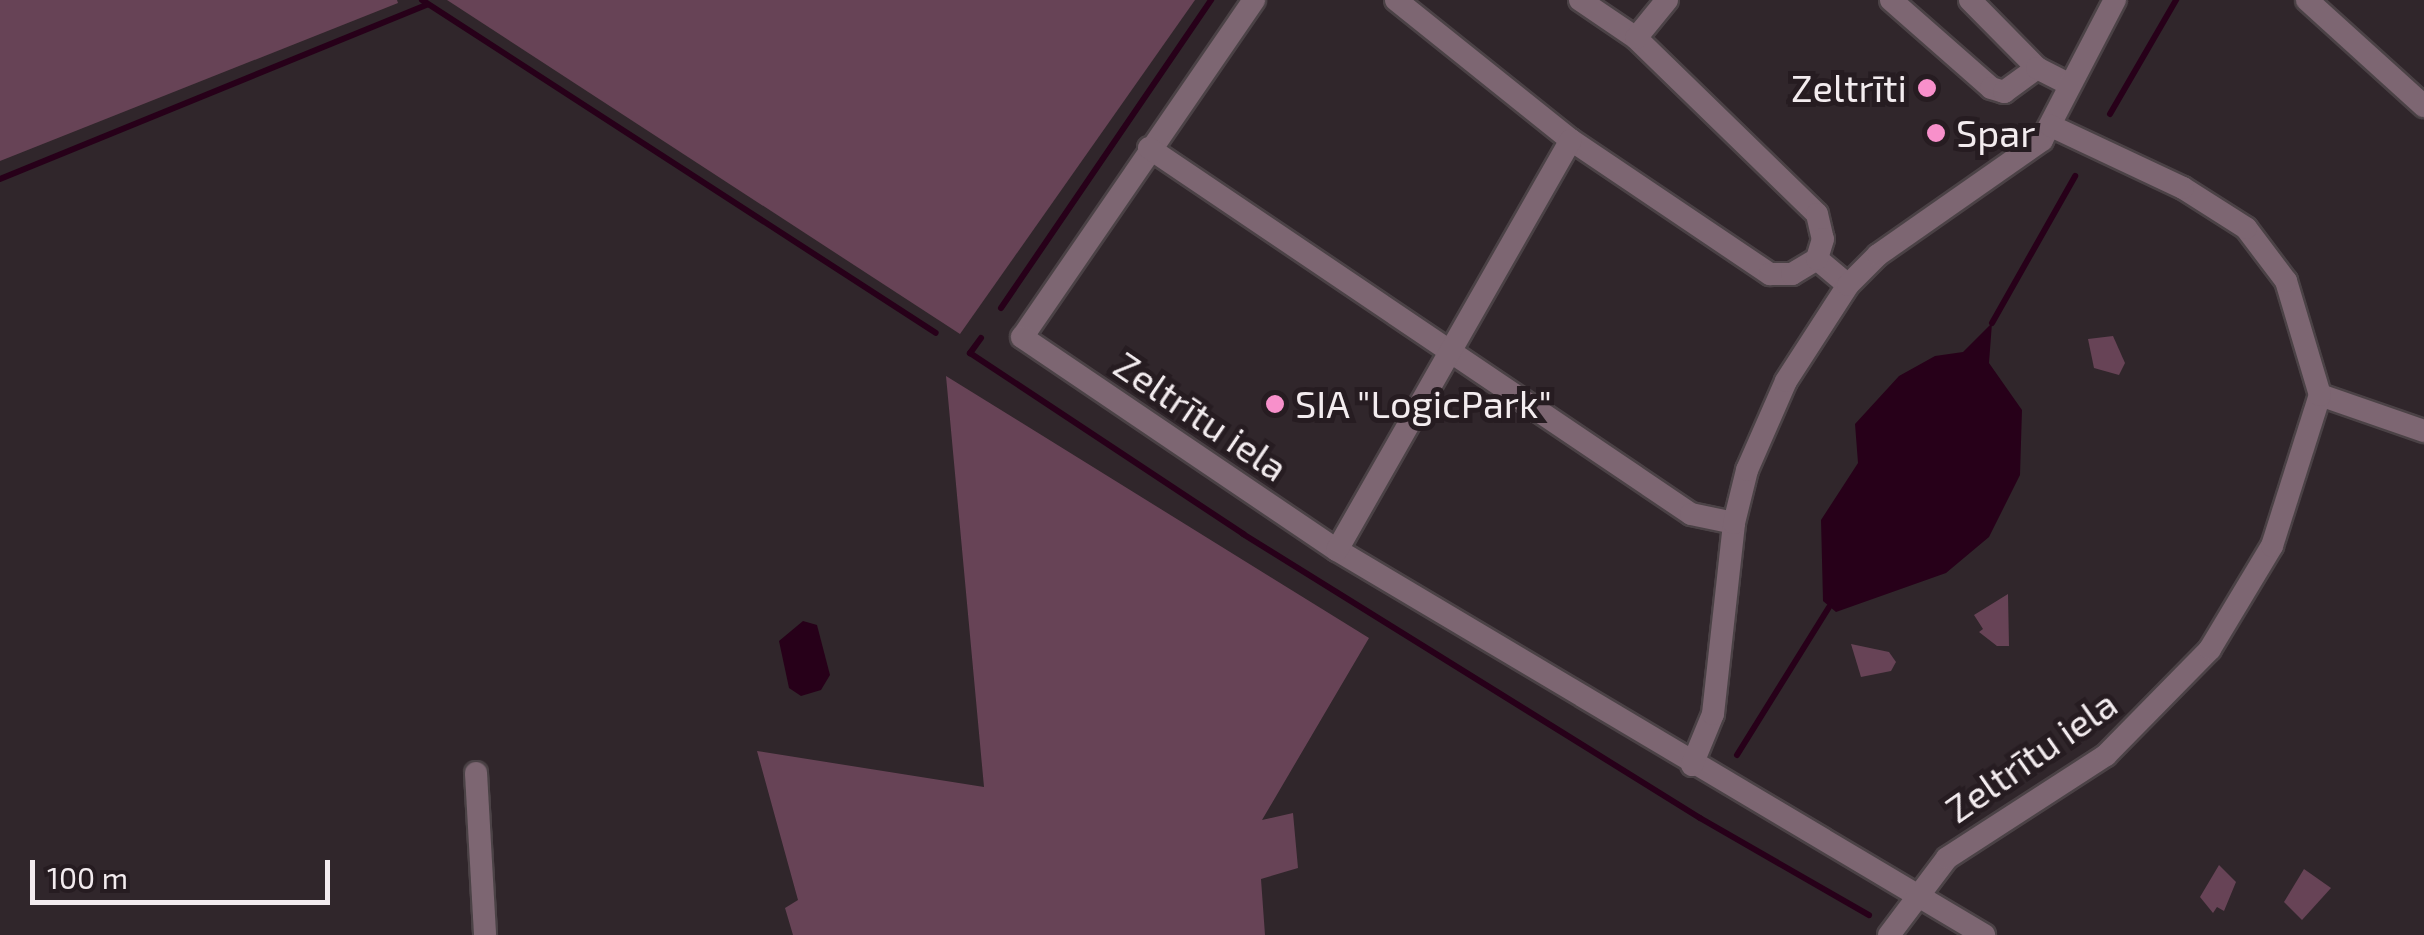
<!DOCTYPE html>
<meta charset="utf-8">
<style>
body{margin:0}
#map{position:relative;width:2424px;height:935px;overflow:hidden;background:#30262b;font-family:"Exo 2",sans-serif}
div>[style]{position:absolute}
.green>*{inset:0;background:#674356}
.water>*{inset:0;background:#270019}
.stream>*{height:6px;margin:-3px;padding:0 3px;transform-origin:3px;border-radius:3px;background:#270019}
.roads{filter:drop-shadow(2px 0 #4b4246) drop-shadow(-2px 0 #4b4246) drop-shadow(0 2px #4b4246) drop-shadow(0 -2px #4b4246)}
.minor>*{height:22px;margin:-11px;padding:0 11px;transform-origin:11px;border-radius:11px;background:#7d6672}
.dots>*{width:28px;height:28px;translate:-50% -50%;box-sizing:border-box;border:5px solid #261c21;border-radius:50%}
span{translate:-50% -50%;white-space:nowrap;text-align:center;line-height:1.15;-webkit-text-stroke:10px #261c21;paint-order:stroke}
.poi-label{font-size:38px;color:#f3ecef}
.right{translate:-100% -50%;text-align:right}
.left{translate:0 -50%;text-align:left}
.street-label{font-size:38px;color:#f3ecef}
.scale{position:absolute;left:30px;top:860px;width:300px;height:45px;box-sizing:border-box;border:5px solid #f3ecef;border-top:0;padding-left:12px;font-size:30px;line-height:35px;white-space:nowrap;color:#f3ecef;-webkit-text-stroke:8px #261c21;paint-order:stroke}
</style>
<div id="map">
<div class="green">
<div style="clip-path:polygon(0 0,397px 0,398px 3px,0 161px)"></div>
<div style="clip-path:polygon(447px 0,1195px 0,960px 334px)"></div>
<div style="clip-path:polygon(2113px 336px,2125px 363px,2119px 375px,2094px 368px,2088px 339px)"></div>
<div style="clip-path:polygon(946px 376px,1369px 638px,1262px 820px,1293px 813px,1298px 868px,1261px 879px,1265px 935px,793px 935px,785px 908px,798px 900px,757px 751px,984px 787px)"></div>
<div style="clip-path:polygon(2008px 594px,2009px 646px,1997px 646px,1979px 632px,1983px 629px,1974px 615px)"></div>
<div style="clip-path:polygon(1851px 644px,1889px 652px,1896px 662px,1891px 671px,1861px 677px)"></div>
<div style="clip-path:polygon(2219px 865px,2236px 882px,2224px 911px,2217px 907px,2213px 913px,2200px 897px)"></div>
<div style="clip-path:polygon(2304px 869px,2331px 888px,2302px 920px,2284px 902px)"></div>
</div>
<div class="water">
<div style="clip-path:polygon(1992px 323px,1989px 363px,2022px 410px,2020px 475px,1989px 537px,1946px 573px,1836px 612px,1823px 601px,1821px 520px,1858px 463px,1855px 424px,1899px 376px,1935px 356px,1963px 352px)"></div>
<div style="clip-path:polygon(803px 621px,817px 625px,830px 675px,821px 690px,801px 696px,789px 688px,779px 641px)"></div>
</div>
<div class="stream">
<div style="left:422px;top:0;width:612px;rotate:32.94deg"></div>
<div style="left:2110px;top:114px;width:132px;rotate:-59.9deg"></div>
<div style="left:0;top:179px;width:461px;rotate:-22.2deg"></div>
<div style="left:1001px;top:308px;width:373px;rotate:-55.7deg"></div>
<div style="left:1992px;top:323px;width:169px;rotate:-60.5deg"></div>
<div style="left:981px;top:338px;width:19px;rotate:126deg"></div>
<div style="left:970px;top:353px;width:328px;rotate:33.5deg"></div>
<div style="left:1243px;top:534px;width:538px;rotate:31.86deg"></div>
<div style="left:1700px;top:818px;width:195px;rotate:29.9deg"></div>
<div style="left:1737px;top:755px;width:174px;rotate:-58.1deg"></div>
</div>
<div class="roads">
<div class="minor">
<div style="left:1254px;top:0;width:409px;rotate:124.5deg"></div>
<div style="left:1022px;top:337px;width:380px;rotate:34.1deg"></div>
<div style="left:1337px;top:550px;width:753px;rotate:30.75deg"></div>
<div style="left:1396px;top:0;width:224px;rotate:38.7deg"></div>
<div style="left:1571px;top:140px;width:240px;rotate:34deg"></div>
<div style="left:1770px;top:274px;width:22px"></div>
<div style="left:1792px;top:274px;width:29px;rotate:-31deg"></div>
<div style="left:1817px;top:259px;width:40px;rotate:40deg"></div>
<div style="left:1580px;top:0;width:68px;rotate:34.2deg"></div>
<div style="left:1636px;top:38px;width:252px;rotate:44.2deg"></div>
<div style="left:1817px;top:214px;width:26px;rotate:77deg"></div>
<div style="left:1823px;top:239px;width:21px;rotate:107deg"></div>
<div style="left:1891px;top:0;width:133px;rotate:41.3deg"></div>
<div style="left:1991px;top:88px;width:14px;rotate:17deg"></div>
<div style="left:2004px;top:92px;width:41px;rotate:-36deg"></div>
<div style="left:1970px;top:0;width:95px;rotate:45.4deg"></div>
<div style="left:2037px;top:68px;width:37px;rotate:27deg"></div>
<div style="left:2307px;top:0;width:158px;rotate:42.2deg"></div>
<div style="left:1636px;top:38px;width:49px;rotate:-50.8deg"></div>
<div style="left:1149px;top:148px;width:654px;rotate:34.03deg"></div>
<div style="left:1691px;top:514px;width:44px;rotate:11.8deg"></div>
<div style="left:2320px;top:395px;width:110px;rotate:19.1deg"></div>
<div style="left:1337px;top:550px;width:472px;rotate:-60.3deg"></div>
<div style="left:1692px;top:765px;width:55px;rotate:-67.6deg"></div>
<div style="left:1713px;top:714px;width:192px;rotate:-83.7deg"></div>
<div style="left:1734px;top:523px;width:55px;rotate:-76.2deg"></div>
<div style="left:1747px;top:470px;width:97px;rotate:-66.3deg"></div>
<div style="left:1786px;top:381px;width:114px;rotate:-57.1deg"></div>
<div style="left:1848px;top:285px;width:42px;rotate:-45deg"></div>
<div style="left:1878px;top:255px;width:200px;rotate:-35deg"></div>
<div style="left:2042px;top:140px;width:158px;rotate:-62.5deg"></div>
<div style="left:476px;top:773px;width:162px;rotate:86.8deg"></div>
<div style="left:1889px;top:935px;width:96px;rotate:-53deg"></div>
<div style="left:1947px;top:858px;width:189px;rotate:-32.9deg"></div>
<div style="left:2106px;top:755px;width:148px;rotate:-45.5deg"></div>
<div style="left:2210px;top:649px;width:120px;rotate:-59deg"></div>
<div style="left:2272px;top:546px;width:158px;rotate:-72.4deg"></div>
<div style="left:2320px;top:395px;width:119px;rotate:-106.6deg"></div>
<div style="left:2286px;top:281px;width:66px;rotate:-127deg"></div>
<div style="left:2246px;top:228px;width:75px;rotate:-147.6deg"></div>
<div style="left:2183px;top:188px;width:146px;rotate:-154.8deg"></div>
</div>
</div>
<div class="dots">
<div style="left:1927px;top:88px;background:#f890cb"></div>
<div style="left:1936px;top:133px;background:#f890cb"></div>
<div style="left:1275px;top:404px;background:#f890cb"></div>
</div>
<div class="poi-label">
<span class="right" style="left:1907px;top:88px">Zeltrīti</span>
<span class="left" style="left:1956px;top:133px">Spar</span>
<span class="left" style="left:1295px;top:404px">SIA "LogicPark"</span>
</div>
<div class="street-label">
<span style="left:1201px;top:416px;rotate:34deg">Zeltrītu iela</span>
<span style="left:2031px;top:756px;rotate:-35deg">Zeltrītu iela</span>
</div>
<div class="scale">100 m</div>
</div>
